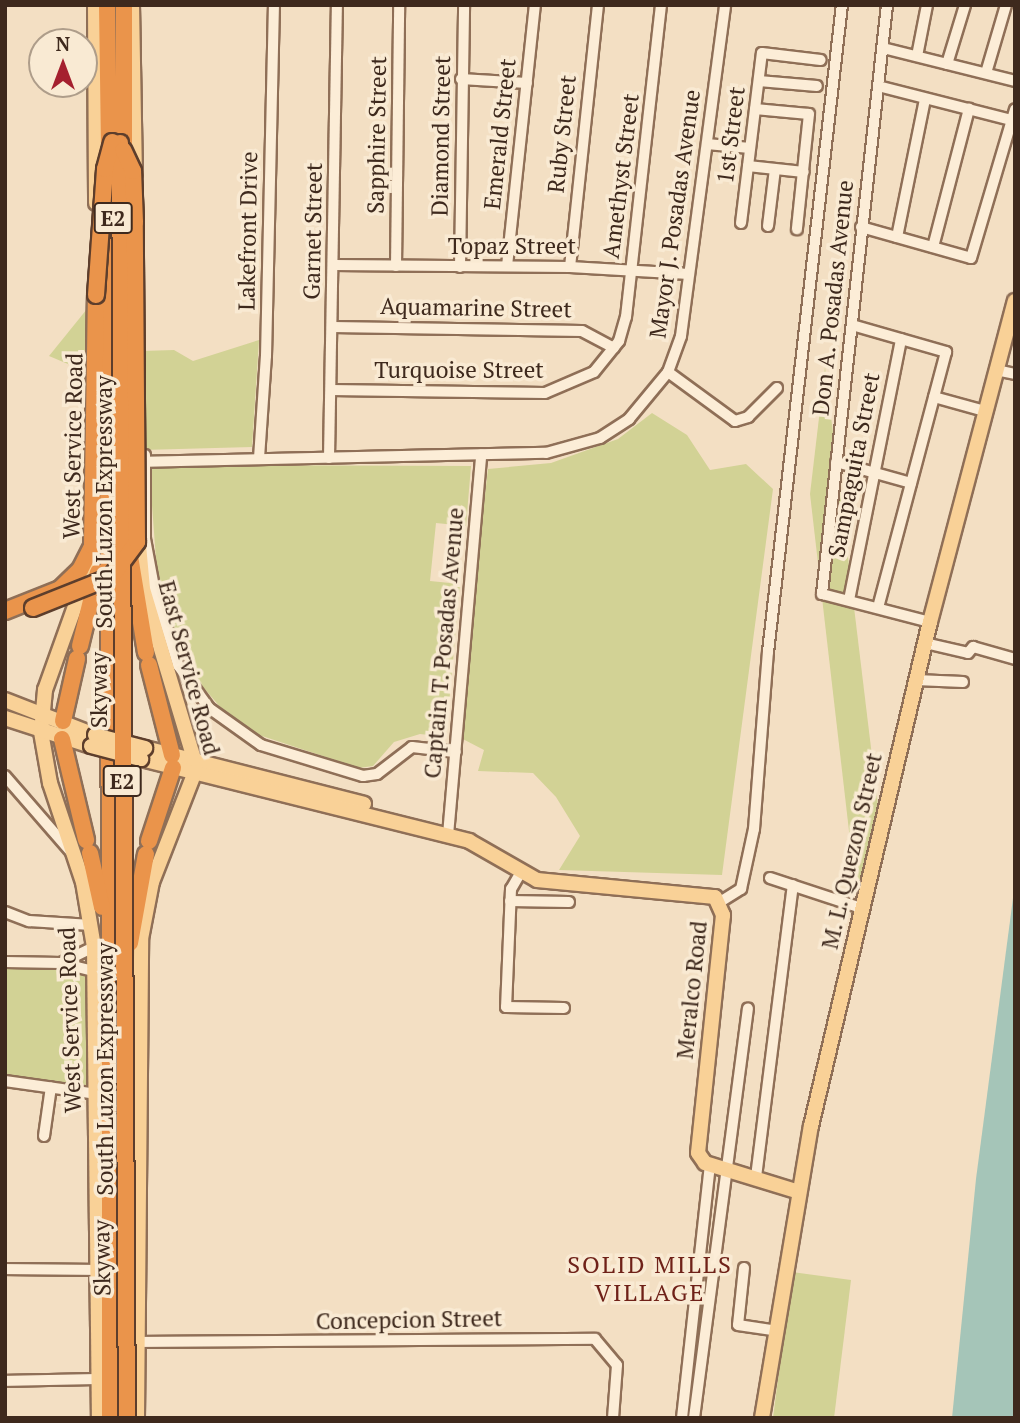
<!DOCTYPE html>
<style>
body{margin:0}
#map{position:relative;width:1020px;height:1423px;overflow:hidden;background:#f3dfc3;font-family:"PT Serif",serif}
div>[style]{position:absolute}
.green>*{inset:0;background:#d2d295}
.water>*{inset:0;background:#a5c5b8}
.roads{filter:drop-shadow(2px 0 #8f6f57) drop-shadow(-2px 0 #8f6f57) drop-shadow(0 2px #8f6f57) drop-shadow(0 -2px #8f6f57)}
.minor>*{height:10px;margin:-5px;padding:0 5px;transform-origin:5px;border-radius:5px;background:#fcedd7}
.major>*{height:14px;margin:-7px;padding:0 7px;transform-origin:7px;border-radius:7px;background:#f9d197}
.highway>*{height:16px;margin:-8px;padding:0 8px;transform-origin:8px;border-radius:8px;background:#ea944b}
.bridges{filter:drop-shadow(2px 0 #5d3e2c) drop-shadow(-2px 0 #5d3e2c) drop-shadow(0 2px #5d3e2c) drop-shadow(0 -2px #5d3e2c)}
.major-bridge>*{height:14px;margin:-7px;padding:0 7px;transform-origin:7px;border-radius:7px;background:#f9d197}
.highway-bridge>*{height:16px;margin:-8px;padding:0 8px;transform-origin:8px;border-radius:8px;background:#ea944b}
span{translate:-50% -50%;white-space:nowrap;text-align:center;line-height:1.15;-webkit-text-stroke:7px #f9ead3;paint-order:stroke}
.shield-label span{padding:2px 5px;background:#f9ead3;border:2px solid;border-radius:5px;-webkit-text-stroke-width:0}
.shield-label{font-size:21px;color:#3e291d;font-weight:700}
.street-label{font-size:23px;color:#3e291d}
.neighbourhood-label{font-size:24px;color:#6f2118;letter-spacing:2px}
.frame{position:absolute;inset:0;border:7px solid #3e291d;pointer-events:none}
.north{position:absolute;left:28px;top:28px;width:70px;height:70px;box-sizing:border-box;background:#f9ead3;border:2px solid #ae9d8a;border-radius:50%;rotate:0deg;font-size:19px;font-weight:700;line-height:28px;text-align:center;color:#3e291d}
.north::after{content:'';display:block;margin:auto;width:24px;height:32px;background:#a5202f;clip-path:polygon(50% 0,100% 100%,50% 72%,0 100%)}
</style>
<div id="map">
<div class="green">
<div style="clip-path:polygon(87px 309px,87px 372px,49px 356px)"></div>
<div style="clip-path:polygon(259px 340px,252px 447px,142px 450px,142px 351px,174px 350px,193px 361px)"></div>
<div style="clip-path:polygon(825px 367px,879px 814px,857px 900px,810px 494px)"></div>
<div style="clip-path:polygon(652px 413px,687px 435px,710px 470px,746px 464px,773px 489px,722px 875px,559px 870px,580px 836px,556px 797px,533px 773px,478px 771px,484px 750px,457px 736px,488px 469px,551px 463px,618px 439px)"></div>
<div style="clip-path:polygon(149px 465px,471px 466px,466px 526px,436px 523px,430px 581px,460px 584px,446px 737px,420px 734px,394px 742px,373px 766px,359px 768px,256px 734px,221px 708px,191px 673px,158px 586px)"></div>
<div style="clip-path:polygon(5px 966px,67px 967px,94px 976px,92px 1091px,5px 1078px)"></div>
<div style="clip-path:polygon(792px 1272px,851px 1280px,834px 1418px,773px 1418px)"></div>
</div>
<div class="water">
<div style="clip-path:polygon(1015px 883px,1015px 1418px,952px 1418px,976px 1179px)"></div>
</div>
<div class="roads">
<div class="minor">
<div style="left:887px;top:5px;width:593px;rotate:96.3deg"></div>
<div style="left:822px;top:594px;width:112px;rotate:14.5deg"></div>
<div style="left:883px;top:48px;width:136px;rotate:14deg"></div>
<div style="left:917px;top:56px;width:52px;rotate:-78.9deg"></div>
<div style="left:947px;top:64px;width:62px;rotate:-73deg"></div>
<div style="left:986px;top:73px;width:71px;rotate:-73.6deg"></div>
<div style="left:461px;top:79px;width:66px;rotate:3.5deg"></div>
<div style="left:759px;top:81px;width:58px;rotate:4.9deg"></div>
<div style="left:878px;top:86px;width:137px;rotate:14.3deg"></div>
<div style="left:755px;top:109px;width:54px;rotate:5.3deg"></div>
<div style="left:809px;top:114px;width:116px;rotate:96deg"></div>
<div style="left:707px;top:144px;width:43px;rotate:5.3deg"></div>
<div style="left:748px;top:166px;width:56px;rotate:6.1deg"></div>
<div style="left:741px;top:223px;width:171px;rotate:-83deg"></div>
<div style="left:762px;top:53px;width:59px;rotate:6.8deg"></div>
<div style="left:768px;top:226px;width:57px;rotate:-83deg"></div>
<div style="left:861px;top:227px;width:114px;rotate:15.7deg"></div>
<div style="left:971px;top:258px;width:155px;rotate:-73.5deg"></div>
<div style="left:897px;top:237px;width:141px;rotate:-78.5deg"></div>
<div style="left:933px;top:247px;width:143px;rotate:-75.4deg"></div>
<div style="left:334px;top:265px;width:236px;rotate:0.5deg"></div>
<div style="left:570px;top:267px;width:119px;rotate:3.4deg"></div>
<div style="left:396px;top:266px;width:261px;rotate:-89.3deg"></div>
<div style="left:507px;top:266px;width:262px;rotate:-83.9deg"></div>
<div style="left:460px;top:267px;width:262px;rotate:-89.1deg"></div>
<div style="left:570px;top:267px;width:263px;rotate:-83.9deg"></div>
<div style="left:852px;top:325px;width:98px;rotate:16deg"></div>
<div style="left:946px;top:352px;width:265px;rotate:104.9deg"></div>
<div style="left:333px;top:327px;width:249px;rotate:0.9deg"></div>
<div style="left:582px;top:331px;width:36px;rotate:28deg"></div>
<div style="left:996px;top:370px;width:19px;rotate:12deg"></div>
<div style="left:668px;top:372px;width:83px;rotate:36.2deg"></div>
<div style="left:735px;top:421px;width:14px;rotate:-17deg"></div>
<div style="left:748px;top:417px;width:41px;rotate:-45deg"></div>
<div style="left:331px;top:390px;width:214px;rotate:0.8deg"></div>
<div style="left:545px;top:393px;width:53px;rotate:-23.2deg"></div>
<div style="left:594px;top:372px;width:40px;rotate:-51deg"></div>
<div style="left:619px;top:341px;width:25px;rotate:-74deg"></div>
<div style="left:626px;top:317px;width:314px;rotate:-83.6deg"></div>
<div style="left:934px;top:397px;width:53px;rotate:15.4deg"></div>
<div style="left:145px;top:455px;width:84px;rotate:90deg"></div>
<div style="left:145px;top:539px;width:49px;rotate:79.4deg"></div>
<div style="left:154px;top:587px;width:82px;rotate:72.9deg"></div>
<div style="left:178px;top:665px;width:53px;rotate:54.2deg"></div>
<div style="left:209px;top:708px;width:64px;rotate:35.4deg"></div>
<div style="left:261px;top:745px;width:107px;rotate:16.9deg"></div>
<div style="left:363px;top:776px;width:14px;rotate:-8deg"></div>
<div style="left:377px;top:774px;width:44px;rotate:-37.6deg"></div>
<div style="left:412px;top:747px;width:44px;rotate:6.5deg"></div>
<div style="left:259px;top:458px;width:102px;rotate:-86.1deg"></div>
<div style="left:266px;top:356px;width:351px;rotate:-88.7deg"></div>
<div style="left:329px;top:458px;width:453px;rotate:-89deg"></div>
<div style="left:136px;top:462px;width:410px;rotate:-1.3deg"></div>
<div style="left:546px;top:453px;width:56px;rotate:-15.5deg"></div>
<div style="left:600px;top:438px;width:35px;rotate:-33deg"></div>
<div style="left:629px;top:419px;width:61px;rotate:-50.3deg"></div>
<div style="left:668px;top:372px;width:38px;rotate:-70deg"></div>
<div style="left:681px;top:336px;width:334px;rotate:-82.4deg"></div>
<div style="left:836px;top:462px;width:78px;rotate:15.6deg"></div>
<div style="left:849px;top:600px;width:266px;rotate:-78.7deg"></div>
<div style="left:925px;top:643px;width:44px;rotate:13.1deg"></div>
<div style="left:968px;top:653px;width:8px;rotate:-50deg"></div>
<div style="left:973px;top:647px;width:44px;rotate:15.9deg"></div>
<div style="left:916px;top:680px;width:47px;rotate:2.4deg"></div>
<div style="left:5px;top:776px;width:101px;rotate:49deg"></div>
<div style="left:448px;top:835px;width:382px;rotate:-85deg"></div>
<div style="left:521px;top:872px;width:20px;rotate:120deg"></div>
<div style="left:511px;top:889px;width:118px;rotate:92.4deg"></div>
<div style="left:506px;top:1007px;width:58px;rotate:1deg"></div>
<div style="left:770px;top:878px;width:96px;rotate:18.2deg"></div>
<div style="left:510px;top:901px;width:59px;rotate:1deg"></div>
<div style="left:720px;top:902px;width:25px;rotate:-32deg"></div>
<div style="left:741px;top:889px;width:61px;rotate:-77.8deg"></div>
<div style="left:754px;top:829px;width:178px;rotate:-85.5deg"></div>
<div style="left:768px;top:652px;width:651px;rotate:-83.48deg"></div>
<div style="left:5px;top:912px;width:26px;rotate:21deg"></div>
<div style="left:29px;top:921px;width:62px;rotate:3.7deg"></div>
<div style="left:5px;top:962px;width:56px;rotate:1deg"></div>
<div style="left:61px;top:963px;width:37px;rotate:-26deg"></div>
<div style="left:61px;top:963px;width:36px;rotate:14deg"></div>
<div style="left:5px;top:1081px;width:93px;rotate:8deg"></div>
<div style="left:44px;top:1136px;width:49px;rotate:-81.9deg"></div>
<div style="left:756px;top:1177px;width:294px;rotate:-82.8deg"></div>
<div style="left:744px;top:1268px;width:57px;rotate:96deg"></div>
<div style="left:738px;top:1325px;width:40px;rotate:8.5deg"></div>
<div style="left:5px;top:1269px;width:93px;rotate:0.6deg"></div>
<div style="left:137px;top:1342px;width:458px;rotate:-0.4deg"></div>
<div style="left:595px;top:1339px;width:34px;rotate:50deg"></div>
<div style="left:617px;top:1365px;width:53px;rotate:94.3deg"></div>
<div style="left:5px;top:1381px;width:87px;rotate:-1.3deg"></div>
<div style="left:682px;top:1418px;width:256px;rotate:-83.7deg"></div>
<div style="left:694px;top:1418px;width:413px;rotate:-82.5deg"></div>
</div>
<div class="major">
<div style="left:95px;top:5px;width:198px;rotate:89.7deg"></div>
<div style="left:132px;top:5px;width:169px;rotate:89deg"></div>
<div style="left:93px;top:556px;width:142px;rotate:109.7deg"></div>
<div style="left:45px;top:690px;width:42px;rotate:95.4deg"></div>
<div style="left:41px;top:732px;width:52px;rotate:80deg"></div>
<div style="left:50px;top:783px;width:104px;rotate:71.6deg"></div>
<div style="left:83px;top:882px;width:66px;rotate:80.4deg"></div>
<div style="left:94px;top:947px;width:471px;rotate:89.4deg"></div>
<div style="left:5px;top:700px;width:97px;rotate:21.3deg"></div>
<div style="left:5px;top:718px;width:90px;rotate:18deg"></div>
<div style="left:145px;top:748px;width:226px;rotate:14.3deg"></div>
<div style="left:141px;top:759px;width:338px;rotate:14deg"></div>
<div style="left:469px;top:841px;width:78px;rotate:29.8deg"></div>
<div style="left:537px;top:880px;width:179px;rotate:5.5deg"></div>
<div style="left:715px;top:897px;width:20px;rotate:66deg"></div>
<div style="left:723px;top:915px;width:239px;rotate:96deg"></div>
<div style="left:698px;top:1153px;width:12px;rotate:55deg"></div>
<div style="left:705px;top:1163px;width:98px;rotate:17.1deg"></div>
<div style="left:137px;top:1418px;width:479px;rotate:-89.5deg"></div>
<div style="left:141px;top:939px;width:58px;rotate:-79.1deg"></div>
<div style="left:152px;top:882px;width:116px;rotate:-68.7deg"></div>
<div style="left:194px;top:774px;width:15px;rotate:-90deg"></div>
<div style="left:194px;top:759px;width:177px;rotate:-106.7deg"></div>
<div style="left:143px;top:589px;width:55px;rotate:-95.2deg"></div>
<div style="left:762px;top:1418px;width:296px;rotate:-80.5deg"></div>
<div style="left:811px;top:1126px;width:518px;rotate:-76.72deg"></div>
<div style="left:930px;top:622px;width:332px;rotate:-75.2deg"></div>
</div>
<div class="highway">
<div style="left:107px;top:5px;width:150px;rotate:89.2deg"></div>
<div style="left:124px;top:5px;width:150px;rotate:90deg"></div>
<div style="left:109px;top:209px;width:1209px;rotate:89.95deg"></div>
<div style="left:128px;top:544px;width:110px;rotate:80.6deg"></div>
<div style="left:5px;top:611px;width:59px;rotate:-21.8deg"></div>
<div style="left:60px;top:589px;width:28px;rotate:-44deg"></div>
<div style="left:80px;top:570px;width:27px;rotate:-63deg"></div>
<div style="left:92px;top:546px;width:251px;rotate:-89.1deg"></div>
<div style="left:80px;top:646px;width:76px;rotate:-76.3deg"></div>
<div style="left:149px;top:665px;width:93px;rotate:75.7deg"></div>
<div style="left:63px;top:721px;width:64px;rotate:-77.3deg"></div>
<div style="left:62px;top:739px;width:104px;rotate:76.6deg"></div>
<div style="left:149px;top:841px;width:77px;rotate:-71.8deg"></div>
<div style="left:90px;top:853px;width:55px;rotate:77.5deg"></div>
<div style="left:130px;top:943px;width:90px;rotate:-79.8deg"></div>
</div>
</div>
<div class="bridges">
<div class="major-bridge">
<div style="left:95px;top:735px;width:52px;rotate:14.6deg"></div>
<div style="left:91px;top:746px;width:52px;rotate:14.6deg"></div>
</div>
<div class="highway-bridge">
<div style="left:120px;top:143px;width:1275px;rotate:89.69deg"></div>
<div style="left:96px;top:295px;width:126px;rotate:-85.9deg"></div>
<div style="left:105px;top:169px;width:28px;rotate:-75deg"></div>
<div style="left:33px;top:608px;width:84px;rotate:-21.7deg"></div>
<div style="left:111px;top:577px;width:44px;rotate:-53.4deg"></div>
<div style="left:137px;top:542px;width:320px;rotate:-90.4deg"></div>
<div style="left:135px;top:222px;width:51px;rotate:-92.2deg"></div>
<div style="left:133px;top:171px;width:23px;rotate:-115deg"></div>
</div>
</div>
<div class="shield-label">
<span style="left:113px;top:218px">E2</span>
<span style="left:122px;top:781px">E2</span>
</div>
<div class="street-label">
<span style="left:500px;top:134px;rotate:-84deg">Emerald Street</span>
<span style="left:562px;top:134px;rotate:-84deg">Ruby Street</span>
<span style="left:377px;top:135px;rotate:-89deg">Sapphire Street</span>
<span style="left:731px;top:135px;rotate:-83deg">1st Street</span>
<span style="left:441px;top:136px;rotate:-89deg">Diamond Street</span>
<span style="left:621px;top:176px;rotate:-83deg">Amethyst Street</span>
<span style="left:675px;top:214px;rotate:-82deg">Mayor J. Posadas Avenue</span>
<span style="left:248px;top:231px;rotate:-89deg">Lakefront Drive</span>
<span style="left:313px;top:231px;rotate:-89deg">Garnet Street</span>
<span style="left:512px;top:246px">Topaz Street</span>
<span style="left:833px;top:298px;rotate:-84deg">Don A. Posadas Avenue</span>
<span style="left:476px;top:308px;rotate:1deg">Aquamarine Street</span>
<span style="left:459px;top:370px">Turquoise Street</span>
<span style="left:73px;top:446px;rotate:-89deg">West Service Road</span>
<span style="left:854px;top:465px;rotate:-79deg">Sampaguita Street</span>
<span style="left:104px;top:502px;rotate:-90deg">South Luzon Expressway</span>
<span style="left:444px;top:643px;rotate:-85deg">Captain T. Posadas Avenue</span>
<span style="left:189px;top:668px;rotate:75deg">East Service Road</span>
<span style="left:99px;top:690px;rotate:-90deg">Skyway</span>
<span style="left:852px;top:851px;rotate:-77deg">M. L. Quezon Street</span>
<span style="left:692px;top:990px;rotate:-84deg">Meralco Road</span>
<span style="left:70px;top:1020px;rotate:-92deg">West Service Road</span>
<span style="left:105px;top:1069px;rotate:-90deg">South Luzon Expressway</span>
<span style="left:102px;top:1258px;rotate:-91deg">Skyway</span>
<span style="left:409px;top:1320px;rotate:-1deg">Concepcion Street</span>
</div>
<div class="neighbourhood-label">
<span style="left:650px;top:1279px">SOLID MILLS<br>VILLAGE</span>
</div>
<div class="frame"></div>
<div class="north">N</div>
</div>
